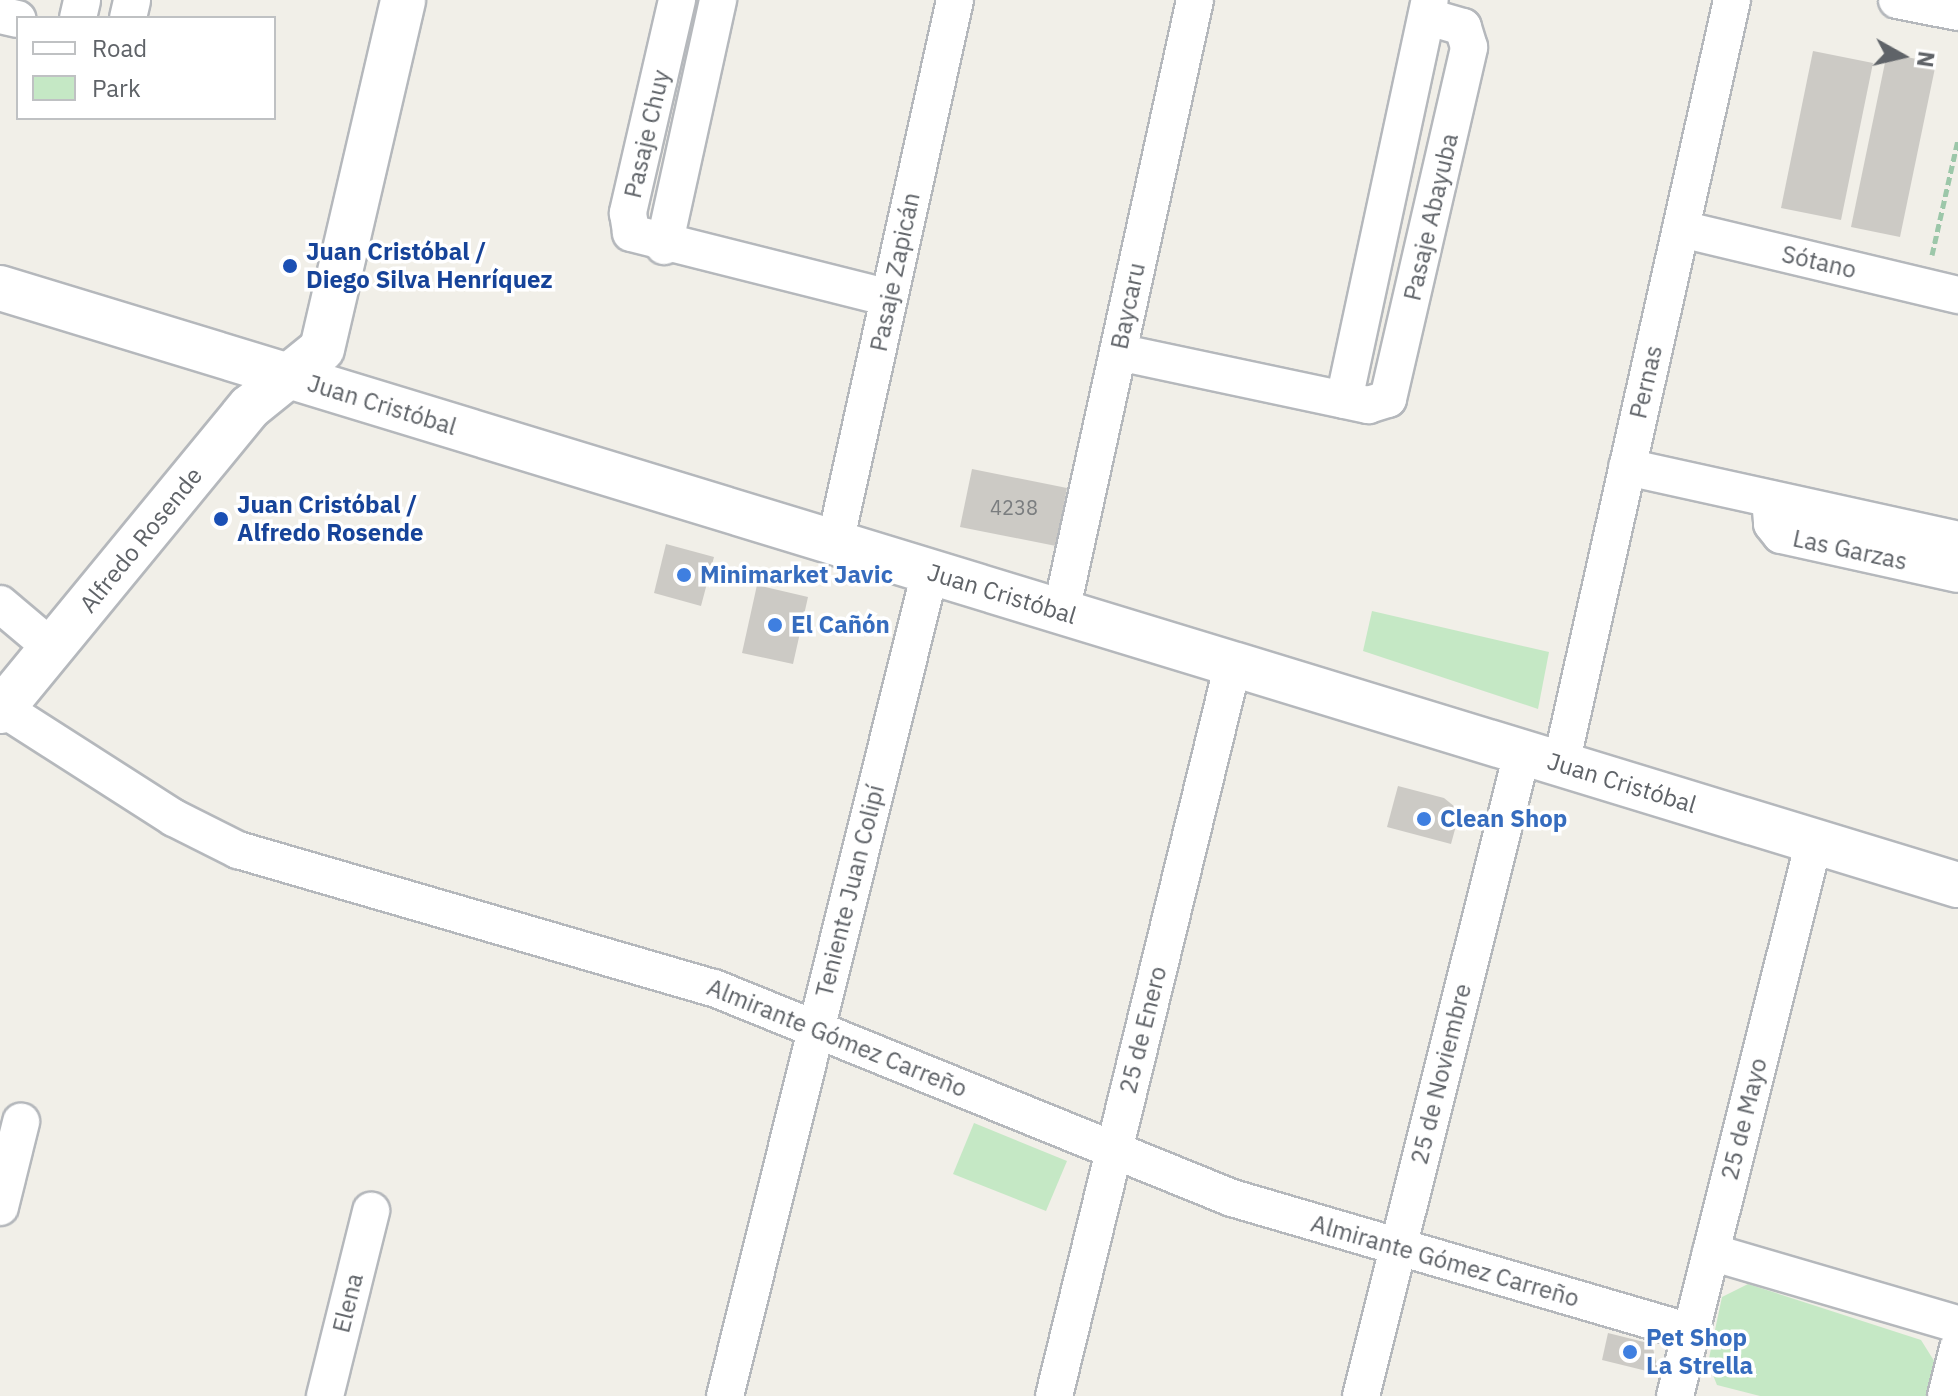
<!DOCTYPE html>
<meta charset="utf-8">
<style>
body{margin:0}
#map{position:relative;width:1958px;height:1396px;overflow:hidden;background:#f1efe8;font-family:"IBM Plex Sans",sans-serif}
div>[style]{position:absolute}
.green>*{inset:0;background:#c5e8c5}
.building>*{inset:0;background:#cccac5}
.path>*{height:5px;margin-top:-2.5px;transform-origin:0;background:repeating-linear-gradient(90deg,#9cc7a9 0 8px,transparent 0 12px)}
.roads{filter:drop-shadow(2px 0 #b5b8bc) drop-shadow(-2px 0 #b5b8bc) drop-shadow(0 2px #b5b8bc) drop-shadow(0 -2px #b5b8bc)}
.street>*{height:36px;margin:-18px;padding:0 18px;transform-origin:18px;border-radius:18px;background:#fff}
.secondary>*{height:44px;margin:-22px;padding:0 22px;transform-origin:22px;border-radius:22px;background:#fff}
.dots>*{width:22px;height:22px;translate:-50% -50%;box-sizing:border-box;border:4px solid #fff;border-radius:50%}
span{translate:-50% -50%;white-space:nowrap;text-align:center;line-height:1.15;-webkit-text-stroke:7px #fff;paint-order:stroke}
.number-label{font-size:20px;color:#7a7d7f}
.number-label span{-webkit-text-stroke-width:0}
.street-label{font-size:24px;color:#5f6368}
.transit-label{font-size:24px;color:#164399;font-weight:700}
.left{translate:0 -50%;text-align:left}
.shop-label{font-size:24px;color:#366cbe;font-weight:700}
.legend{position:absolute;left:16px;top:16px;width:260px;height:104px;box-sizing:border-box;background:#fff;border:2px solid #bfc1c3;margin:0;padding:10px 14px;list-style:none;font-size:24px;color:#5f6368}
.legend li{display:flex;align-items:center;gap:16px;height:40px}
.legend b{width:40px;border:2px solid #bfc1c3}
.north{position:absolute;left:1862px;top:16px;width:80px;height:80px;-webkit-text-stroke:6px #fff;paint-order:stroke;rotate:98deg;font-size:22px;font-weight:700;line-height:32px;text-align:center;color:#5f6368}
.north::after{content:'';display:block;margin:auto;width:28px;height:36px;background:#5f6368;clip-path:polygon(50% 0,100% 100%,50% 72%,0 100%)}
</style>
<div id="map">
<div class="green">
<div style="clip-path:polygon(1372px 611px,1549px 652px,1538px 709px,1363px 651px)"></div>
<div style="clip-path:polygon(974px 1123px,1067px 1161px,1046px 1211px,953px 1174px)"></div>
<div style="clip-path:polygon(1748px 1284px,1921px 1340px,1936px 1364px,1927px 1396px,1760px 1396px,1717px 1385px,1708px 1363px,1722px 1297px)"></div>
</div>
<div class="building">
<div style="clip-path:polygon(1813px 51px,1873px 63px,1841px 220px,1781px 208px)"></div>
<div style="clip-path:polygon(1887px 53px,1936px 63px,1900px 237px,1851px 227px)"></div>
<div style="clip-path:polygon(972px 469px,1067px 488px,1056px 546px,960px 527px)"></div>
<div style="clip-path:polygon(666px 544px,714px 557px,701px 606px,654px 593px)"></div>
<div style="clip-path:polygon(757px 585px,808px 597px,793px 664px,742px 653px)"></div>
<div style="clip-path:polygon(1398px 786px,1444px 798px,1460px 811px,1451px 844px,1387px 827px)"></div>
<div style="clip-path:polygon(1608px 1333px,1652px 1344px,1659px 1374px,1602px 1360px)"></div>
</div>
<div class="path">
<div style="left:1932px;top:255px;width:118px;rotate:-77.3deg"></div>
</div>
<div class="roads">
<div class="street">
<div style="left:677px;top:0;width:219px;rotate:103deg"></div>
<div style="left:628px;top:213px;width:20px;rotate:81deg"></div>
<div style="left:631px;top:233px;width:266px;rotate:14.1deg"></div>
<div style="left:1897px;top:0;width:62px;rotate:11.1deg"></div>
<div style="left:0;top:15px;width:18px;rotate:13deg"></div>
<div style="left:78px;top:18px;width:18px;rotate:-77deg"></div>
<div style="left:128px;top:18px;width:18px;rotate:-77deg"></div>
<div style="left:1681px;top:229px;width:285px;rotate:13.4deg"></div>
<div style="left:664px;top:246px;width:252px;rotate:-77.6deg"></div>
<div style="left:1118px;top:352px;width:256px;rotate:12deg"></div>
<div style="left:1368px;top:405px;width:21px;rotate:-17deg"></div>
<div style="left:1388px;top:399px;width:361px;rotate:-77deg"></div>
<div style="left:1469px;top:47px;width:21px;rotate:-107deg"></div>
<div style="left:1463px;top:27px;width:37px;rotate:-164deg"></div>
<div style="left:1344px;top:400px;width:409px;rotate:-77.9deg"></div>
<div style="left:1627px;top:467px;width:339px;rotate:12.4deg"></div>
<div style="left:1770px;top:499px;width:25px;rotate:85deg"></div>
<div style="left:1772px;top:524px;width:14px;rotate:51deg"></div>
<div style="left:1781px;top:535px;width:181px;rotate:12.4deg"></div>
<div style="left:835px;top:543px;width:556px;rotate:-77.54deg"></div>
<div style="left:0;top:604px;width:68px;rotate:40.2deg"></div>
<div style="left:1061px;top:612px;width:626px;rotate:-77.65deg"></div>
<div style="left:2px;top:708px;width:204px;rotate:32.6deg"></div>
<div style="left:174px;top:818px;width:72px;rotate:26.6deg"></div>
<div style="left:238px;top:850px;width:496px;rotate:16.2deg"></div>
<div style="left:714px;top:988px;width:559px;rotate:22.07deg"></div>
<div style="left:1232px;top:1198px;width:478px;rotate:16.3deg"></div>
<div style="left:1561px;top:764px;width:783px;rotate:-77.38deg"></div>
<div style="left:0;top:1207px;width:88px;rotate:-76.1deg"></div>
<div style="left:1711px;top:1252px;width:257px;rotate:16.3deg"></div>
<div style="left:325px;top:1396px;width:191px;rotate:-76deg"></div>
<div style="left:725px;top:1396px;width:849px;rotate:-76.03deg"></div>
<div style="left:1054px;top:1396px;width:754px;rotate:-76.26deg"></div>
<div style="left:1361px;top:1396px;width:663px;rotate:-75.94deg"></div>
<div style="left:1675px;top:1396px;width:572px;rotate:-75.94deg"></div>
<div style="left:1946px;top:1396px;width:49px;rotate:-76deg"></div>
</div>
<div class="secondary">
<div style="left:0;top:288px;width:2047px;rotate:16.96deg"></div>
<div style="left:0;top:711px;width:394px;rotate:-50.6deg"></div>
<div style="left:250px;top:407px;width:92px;rotate:-38.9deg"></div>
<div style="left:322px;top:349px;width:358px;rotate:-76.9deg"></div>
</div>
</div>
<div class="dots">
<div style="left:290px;top:266px;background:#1a4fb4"></div>
<div style="left:221px;top:519px;background:#1a4fb4"></div>
<div style="left:684px;top:575px;background:#3f7fe0"></div>
<div style="left:775px;top:625px;background:#3f7fe0"></div>
<div style="left:1424px;top:819px;background:#3f7fe0"></div>
<div style="left:1630px;top:1352px;background:#3f7fe0"></div>
</div>
<div class="number-label">
<span style="left:1014px;top:507px">4238</span>
</div>
<div class="street-label">
<span style="left:647px;top:134px;rotate:-77deg">Pasaje Chuy</span>
<span style="left:1431px;top:217px;rotate:-77deg">Pasaje Abayuba</span>
<span style="left:1819px;top:262px;rotate:13deg">Sótano</span>
<span style="left:895px;top:272px;rotate:-78deg">Pasaje Zapicán</span>
<span style="left:1128px;top:306px;rotate:-78deg">Baycaru</span>
<span style="left:1646px;top:382px;rotate:-77deg">Pernas</span>
<span style="left:382px;top:405px;rotate:17deg">Juan Cristóbal</span>
<span style="left:141px;top:540px;rotate:-51deg">Alfredo Rosende</span>
<span style="left:1850px;top:550px;rotate:12deg">Las Garzas</span>
<span style="left:1002px;top:594px;rotate:17deg">Juan Cristóbal</span>
<span style="left:1622px;top:783px;rotate:17deg">Juan Cristóbal</span>
<span style="left:850px;top:891px;rotate:-76deg">Teniente Juan Colipí</span>
<span style="left:1143px;top:1030px;rotate:-76deg">25 de Enero</span>
<span style="left:837px;top:1038px;rotate:22deg">Almirante Gómez Carreño</span>
<span style="left:1441px;top:1074px;rotate:-76deg">25 de Noviembre</span>
<span style="left:1744px;top:1119px;rotate:-76deg">25 de Mayo</span>
<span style="left:1445px;top:1261px;rotate:16deg">Almirante Gómez Carreño</span>
<span style="left:348px;top:1303px;rotate:-76deg">Elena</span>
</div>
<div class="transit-label">
<span class="left" style="left:306px;top:266px">Juan Cristóbal /<br>Diego Silva Henríquez</span>
<span class="left" style="left:237px;top:519px">Juan Cristóbal /<br>Alfredo Rosende</span>
</div>
<div class="shop-label">
<span class="left" style="left:700px;top:575px">Minimarket Javic</span>
<span class="left" style="left:791px;top:625px">El Cañón</span>
<span class="left" style="left:1440px;top:819px">Clean Shop</span>
<span class="left" style="left:1646px;top:1352px">Pet Shop<br>La Strella</span>
</div>
<ul class="legend">
<li><b style="height:10px;background:#fff"></b>Road</li>
<li><b style="height:22px;background:#c5e8c5"></b>Park</li>
</ul>
<div class="north">N</div>
</div>
